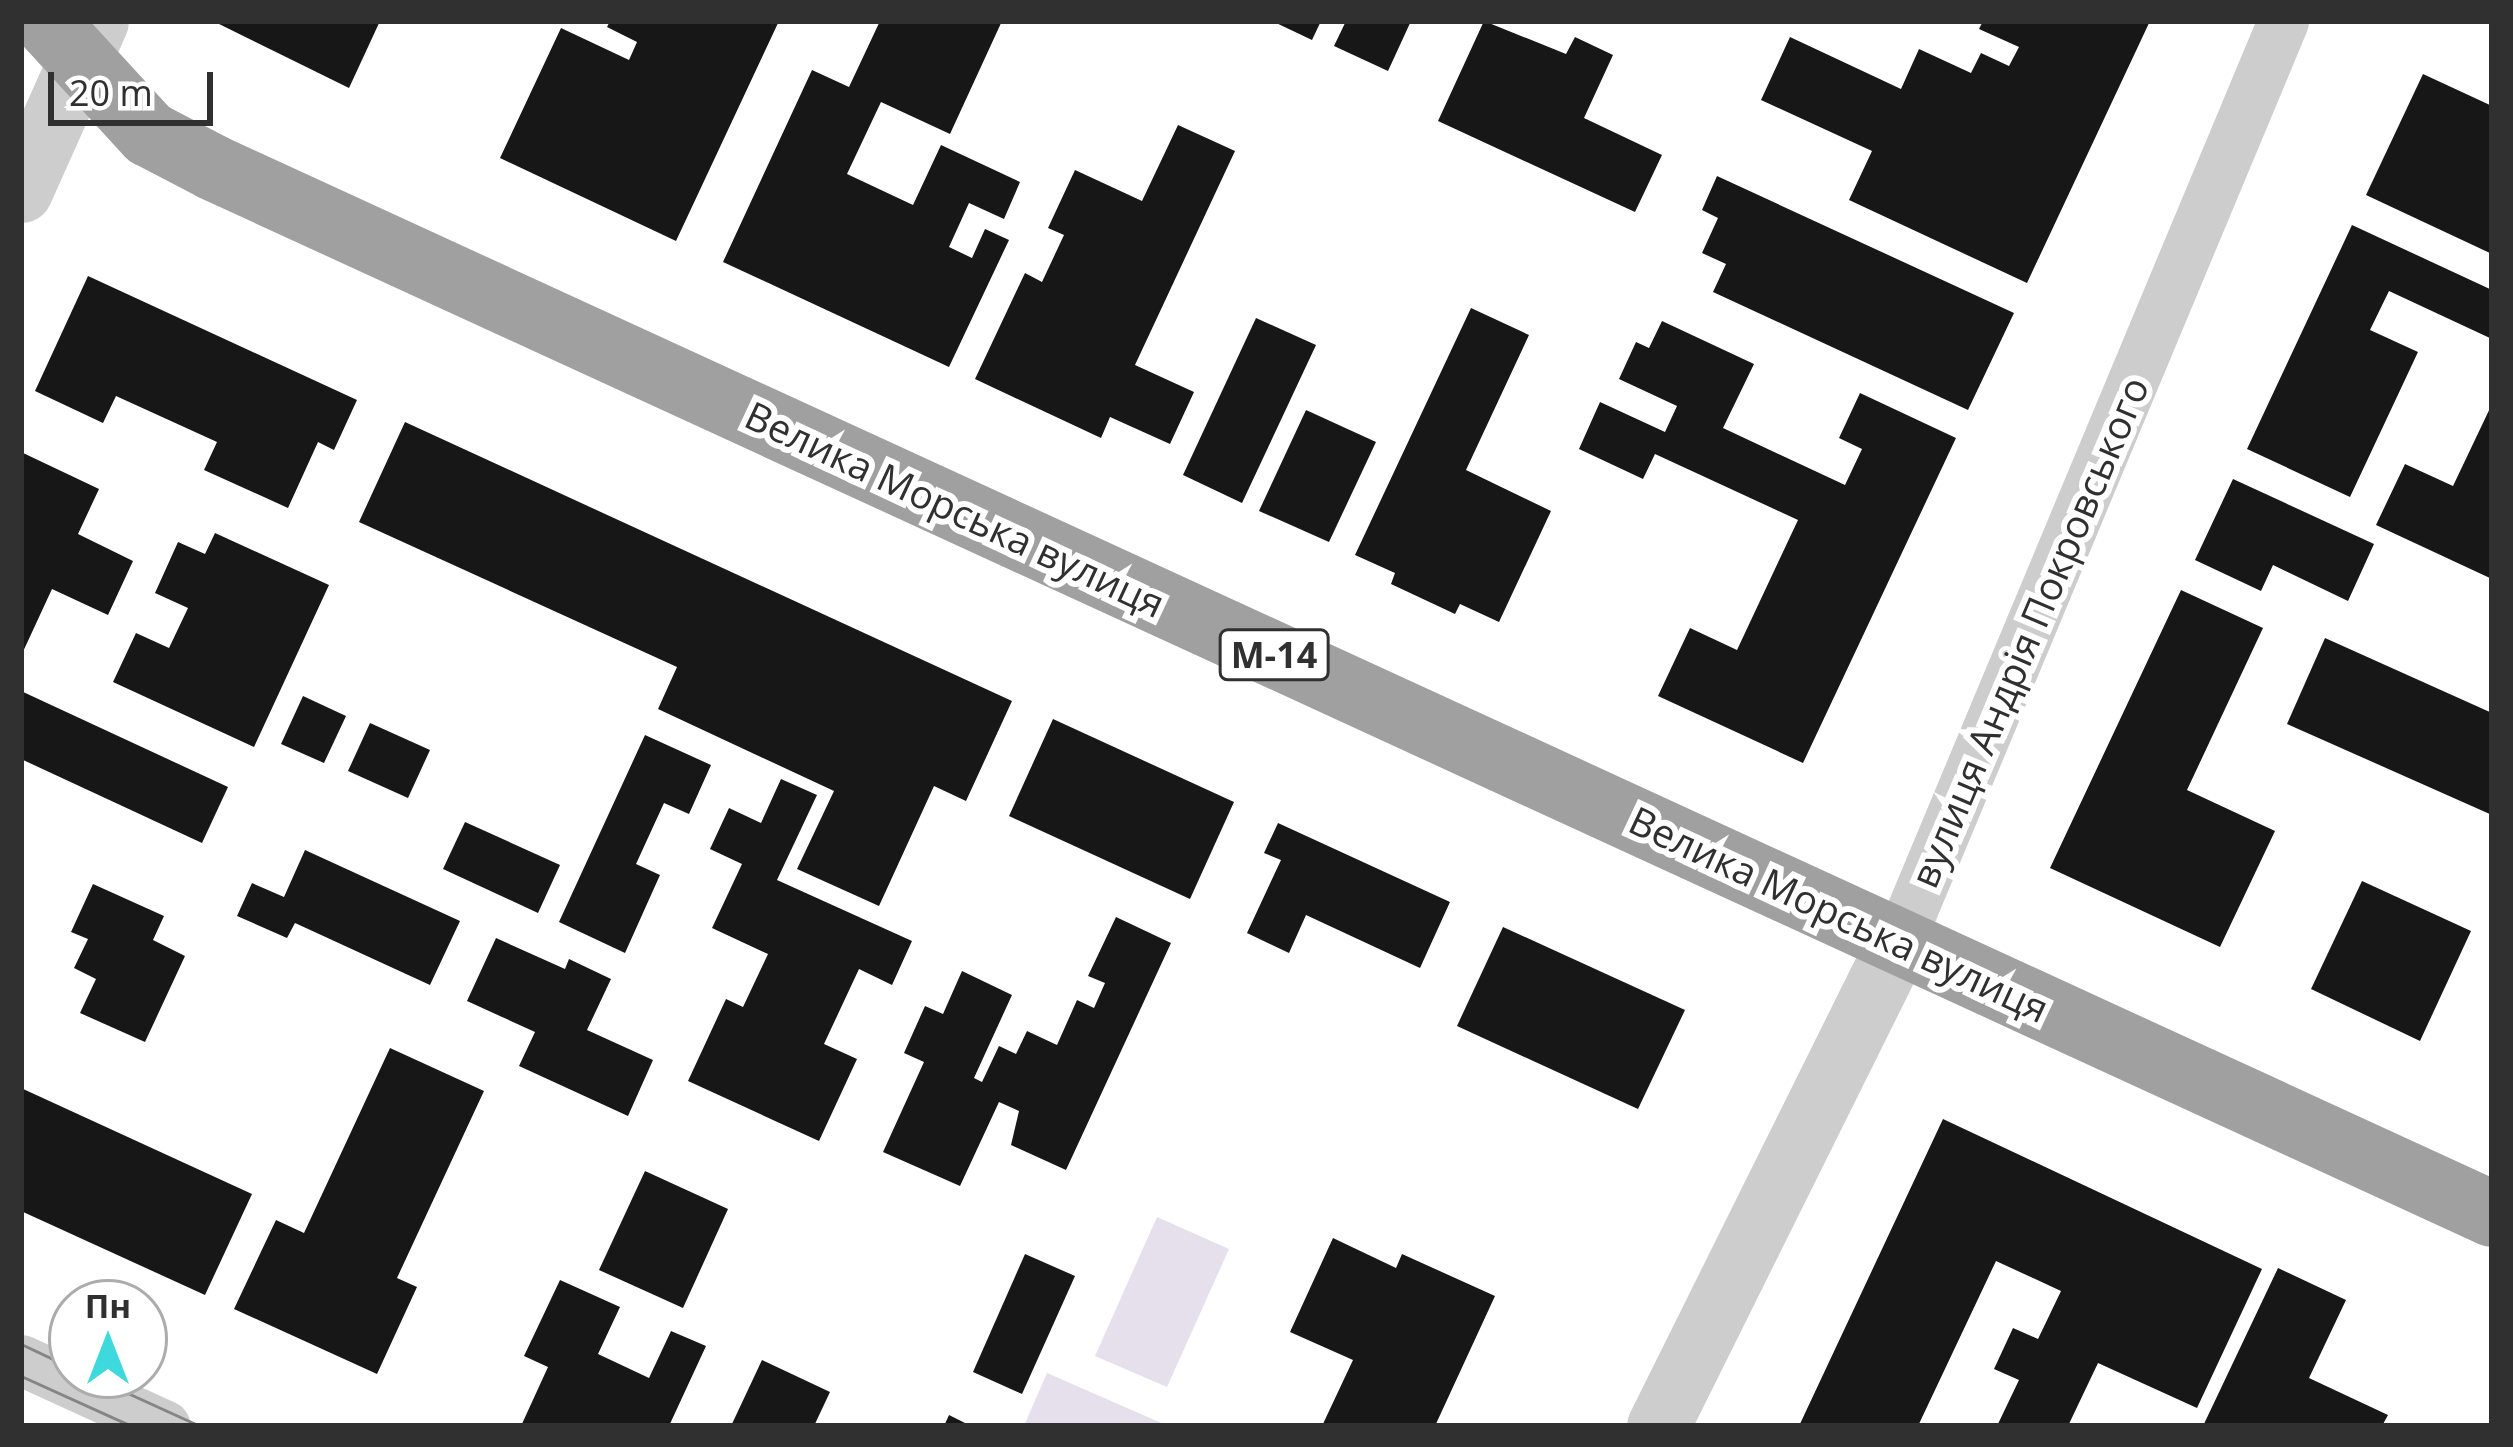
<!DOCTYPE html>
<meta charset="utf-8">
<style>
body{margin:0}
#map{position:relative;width:2513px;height:1447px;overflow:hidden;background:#fff;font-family:"Open Sans",sans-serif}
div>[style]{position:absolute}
.green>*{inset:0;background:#e6dfec}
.building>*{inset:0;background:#171717}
.minor>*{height:51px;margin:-25.5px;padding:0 25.5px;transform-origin:25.5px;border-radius:25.5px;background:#cdcdcd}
.tertiary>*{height:63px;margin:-31.5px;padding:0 31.5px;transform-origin:31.5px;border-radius:31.5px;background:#cdcdcd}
.trunk>*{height:66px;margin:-33px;padding:0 33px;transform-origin:33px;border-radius:33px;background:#a0a0a0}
.tram>*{height:3px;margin:-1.5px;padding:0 1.5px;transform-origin:1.5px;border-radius:1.5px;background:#858585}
span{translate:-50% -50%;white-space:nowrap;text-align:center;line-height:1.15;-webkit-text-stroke:12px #fff;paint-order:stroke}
.shield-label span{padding:3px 9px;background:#fff;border:3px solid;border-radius:9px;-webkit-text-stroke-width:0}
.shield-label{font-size:36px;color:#303030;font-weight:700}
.street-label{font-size:39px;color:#303030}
.frame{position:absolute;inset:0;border:24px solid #303030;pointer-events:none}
.north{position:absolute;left:48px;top:1279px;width:120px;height:120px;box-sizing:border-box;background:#fff;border:3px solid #acacac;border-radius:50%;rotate:0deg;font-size:33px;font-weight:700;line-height:48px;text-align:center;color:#303030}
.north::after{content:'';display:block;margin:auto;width:42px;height:54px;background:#3ed9dc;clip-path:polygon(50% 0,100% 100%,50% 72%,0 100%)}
.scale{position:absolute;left:48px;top:72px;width:165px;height:54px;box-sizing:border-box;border:6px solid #303030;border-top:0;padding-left:15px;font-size:36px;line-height:42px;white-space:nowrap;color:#303030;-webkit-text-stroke:9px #fff;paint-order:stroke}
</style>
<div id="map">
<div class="green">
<div style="clip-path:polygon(1157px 1217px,1229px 1249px,1167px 1387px,1095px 1356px)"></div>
<div style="clip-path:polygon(1047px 1373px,1166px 1425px,1165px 1426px,1024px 1426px)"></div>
</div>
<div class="building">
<div style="clip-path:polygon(213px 21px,380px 21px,349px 88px)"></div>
<div style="clip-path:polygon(610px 21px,779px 21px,676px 241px,500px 158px,561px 28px,629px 60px,637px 42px,607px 27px)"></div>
<div style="clip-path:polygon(880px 21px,1002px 21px,950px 134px,881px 102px,847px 174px,913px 205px,941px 145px,1020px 182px,1004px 219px,969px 203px,949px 247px,972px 258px,985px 229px,1009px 240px,949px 367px,723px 262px,812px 70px,849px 87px)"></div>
<div style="clip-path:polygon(1272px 21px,1321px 21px,1312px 40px)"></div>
<div style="clip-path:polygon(1346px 21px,1411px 21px,1388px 71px,1334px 46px)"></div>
<div style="clip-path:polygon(1484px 21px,1566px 54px,1575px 37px,1613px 55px,1584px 118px,1662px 155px,1635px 212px,1438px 121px)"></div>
<div style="clip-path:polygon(1983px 21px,2150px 21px,2027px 283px,1849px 200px,1872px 151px,1761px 100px,1790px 37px,1901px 89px,1919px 49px,1971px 73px,1981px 53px,2009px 66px,2019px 47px,1979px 29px)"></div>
<div style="clip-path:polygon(2423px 74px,2492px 106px,2492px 254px,2366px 195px)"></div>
<div style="clip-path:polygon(1178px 125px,1235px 151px,1135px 365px,1194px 392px,1170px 444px,1110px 417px,1101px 438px,975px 379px,1025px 273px,1042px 282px,1064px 235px,1048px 228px,1075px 170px,1142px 201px)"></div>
<div style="clip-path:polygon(1717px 176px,2014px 313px,1968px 410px,1713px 292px,1726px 264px,1702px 253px,1718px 218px,1702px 210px)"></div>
<div style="clip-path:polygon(2352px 225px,2492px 290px,2492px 339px,2389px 291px,2370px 330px,2418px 352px,2350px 497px,2247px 449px)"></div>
<div style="clip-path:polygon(88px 276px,357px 400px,334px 450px,318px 442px,288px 508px,204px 470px,217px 442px,116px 396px,103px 423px,35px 391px)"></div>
<div style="clip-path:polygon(1471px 308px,1529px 335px,1466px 470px,1551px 511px,1499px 622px,1460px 604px,1455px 614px,1391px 584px,1395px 573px,1355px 555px)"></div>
<div style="clip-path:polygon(1256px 318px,1316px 345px,1242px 503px,1183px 475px)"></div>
<div style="clip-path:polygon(1662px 321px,1754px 364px,1723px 428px,1845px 485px,1862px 449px,1839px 438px,1860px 393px,1956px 438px,1803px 763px,1658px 696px,1690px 628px,1737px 650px,1798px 520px,1655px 454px,1643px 479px,1579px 449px,1600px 402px,1665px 432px,1677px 406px,1619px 379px,1636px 342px,1649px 348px)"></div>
<div style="clip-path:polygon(2492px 404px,2492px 579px,2376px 525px,2405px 464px,2453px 486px)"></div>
<div style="clip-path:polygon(1306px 410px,1376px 442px,1329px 542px,1259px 511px)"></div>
<div style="clip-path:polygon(405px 422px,1012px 701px,966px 801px,934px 786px,879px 906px,797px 869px,834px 791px,658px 709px,677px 667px,359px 522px)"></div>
<div style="clip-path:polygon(21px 452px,99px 489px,78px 534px,133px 561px,108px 615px,52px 589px,21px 656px)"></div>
<div style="clip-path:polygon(2233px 479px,2374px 544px,2348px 601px,2273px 565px,2261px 591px,2195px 560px)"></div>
<div style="clip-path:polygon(215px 533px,329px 585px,254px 747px,113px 682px,136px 633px,169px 648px,188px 608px,155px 593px,178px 542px,205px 554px)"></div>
<div style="clip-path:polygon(2181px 590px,2263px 628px,2187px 790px,2275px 831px,2220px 947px,2050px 868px)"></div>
<div style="clip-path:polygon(2325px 638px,2492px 713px,2492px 815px,2287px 724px)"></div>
<div style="clip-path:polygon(21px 691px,228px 787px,202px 843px,21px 759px)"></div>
<div style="clip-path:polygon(303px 696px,346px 716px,324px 763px,281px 744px)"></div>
<div style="clip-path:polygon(1053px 719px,1234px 802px,1190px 899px,1009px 816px)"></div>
<div style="clip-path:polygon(370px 723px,430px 750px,408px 798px,348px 771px)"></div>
<div style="clip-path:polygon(645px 735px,711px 765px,689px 814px,664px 803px,636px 864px,660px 875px,625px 953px,559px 922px)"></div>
<div style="clip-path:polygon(781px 779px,817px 795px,777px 880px,912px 941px,892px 985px,859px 969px,824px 1044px,857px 1059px,819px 1141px,688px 1081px,726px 999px,743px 1007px,768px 954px,712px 928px,742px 864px,710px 849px,729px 808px,761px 823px)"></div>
<div style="clip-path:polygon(465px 822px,560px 865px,538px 913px,443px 869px)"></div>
<div style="clip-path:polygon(1278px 823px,1450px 902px,1420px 968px,1306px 915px,1289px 953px,1247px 933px,1281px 860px,1264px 853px)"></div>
<div style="clip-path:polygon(305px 850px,460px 921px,430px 985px,295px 923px,287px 938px,237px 916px,252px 883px,284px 897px)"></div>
<div style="clip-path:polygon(2362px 881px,2471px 931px,2420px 1041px,2311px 989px)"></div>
<div style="clip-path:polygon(93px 884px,164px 916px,153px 940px,185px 956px,145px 1042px,80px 1013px,96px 979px,74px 968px,88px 939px,71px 932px)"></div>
<div style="clip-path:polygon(1116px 917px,1171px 943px,1066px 1170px,1011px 1145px,1019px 1111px,999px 1102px,960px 1186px,883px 1152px,924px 1062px,904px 1053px,925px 1006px,943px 1014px,962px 971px,1012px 995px,974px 1078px,982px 1082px,999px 1046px,1016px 1054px,1027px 1031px,1057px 1045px,1077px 1000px,1094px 1008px,1105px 983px,1088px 976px)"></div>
<div style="clip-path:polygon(1503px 927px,1685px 1010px,1638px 1109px,1457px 1026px)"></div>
<div style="clip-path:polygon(496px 938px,565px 969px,569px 959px,611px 979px,587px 1030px,653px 1060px,628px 1116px,519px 1066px,535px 1032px,467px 1001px)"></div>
<div style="clip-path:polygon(390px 1048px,484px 1091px,397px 1278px,417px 1287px,377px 1374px,234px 1309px,276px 1220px,304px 1233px)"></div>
<div style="clip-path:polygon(21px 1088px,252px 1194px,205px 1295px,21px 1211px)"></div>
<div style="clip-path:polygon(1943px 1119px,2262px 1269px,2197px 1408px,2098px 1363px,2068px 1426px,1997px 1426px,2019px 1380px,1994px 1369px,2013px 1328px,2038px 1339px,2061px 1291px,1996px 1261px,1918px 1426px,1799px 1426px)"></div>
<div style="clip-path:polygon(645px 1171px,728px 1209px,683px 1308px,599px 1270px)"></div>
<div style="clip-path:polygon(1333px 1238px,1396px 1268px,1402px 1254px,1495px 1296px,1435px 1426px,1322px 1426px,1353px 1360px,1290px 1332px)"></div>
<div style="clip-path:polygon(1025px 1254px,1075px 1276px,1022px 1394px,973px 1372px)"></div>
<div style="clip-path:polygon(2278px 1268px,2346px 1300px,2309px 1378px,2388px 1415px,2382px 1426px,2203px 1426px)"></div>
<div style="clip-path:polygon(560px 1280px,620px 1307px,598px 1354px,649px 1378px,671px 1331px,706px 1346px,669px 1426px,521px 1426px,548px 1367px,524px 1356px)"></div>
<div style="clip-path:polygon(762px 1360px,830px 1392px,814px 1426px,731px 1426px)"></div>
<div style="clip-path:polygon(949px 1415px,971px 1426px,944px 1426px)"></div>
</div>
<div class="minor">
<div style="left:1899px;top:941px;width:997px;rotate:-67.34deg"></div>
<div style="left:21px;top:1360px;width:158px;rotate:24.6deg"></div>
</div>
<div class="tertiary">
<div style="left:21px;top:191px;width:186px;rotate:-65.9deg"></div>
<div style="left:1658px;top:1426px;width:542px;rotate:-63.58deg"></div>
</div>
<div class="trunk">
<div style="left:45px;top:21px;width:154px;rotate:47.4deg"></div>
<div style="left:149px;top:134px;width:73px;rotate:27.6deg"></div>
<div style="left:214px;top:168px;width:2507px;rotate:24.66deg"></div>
</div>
<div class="tram">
<div style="left:21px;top:1344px;width:56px;rotate:25.2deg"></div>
<div style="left:88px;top:1375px;width:123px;rotate:24.5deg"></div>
<div style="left:21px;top:1376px;width:121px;rotate:24.4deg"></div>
</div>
<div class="shield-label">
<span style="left:1274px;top:655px">М-14</span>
</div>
<div class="street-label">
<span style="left:955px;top:509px;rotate:25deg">Велика Морська вулиця</span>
<span style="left:2029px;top:632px;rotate:-67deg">вулиця Андрія Покровського</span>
<span style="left:1839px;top:914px;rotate:25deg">Велика Морська вулиця</span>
</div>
<div class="frame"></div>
<div class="north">Пн</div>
<div class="scale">20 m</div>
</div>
